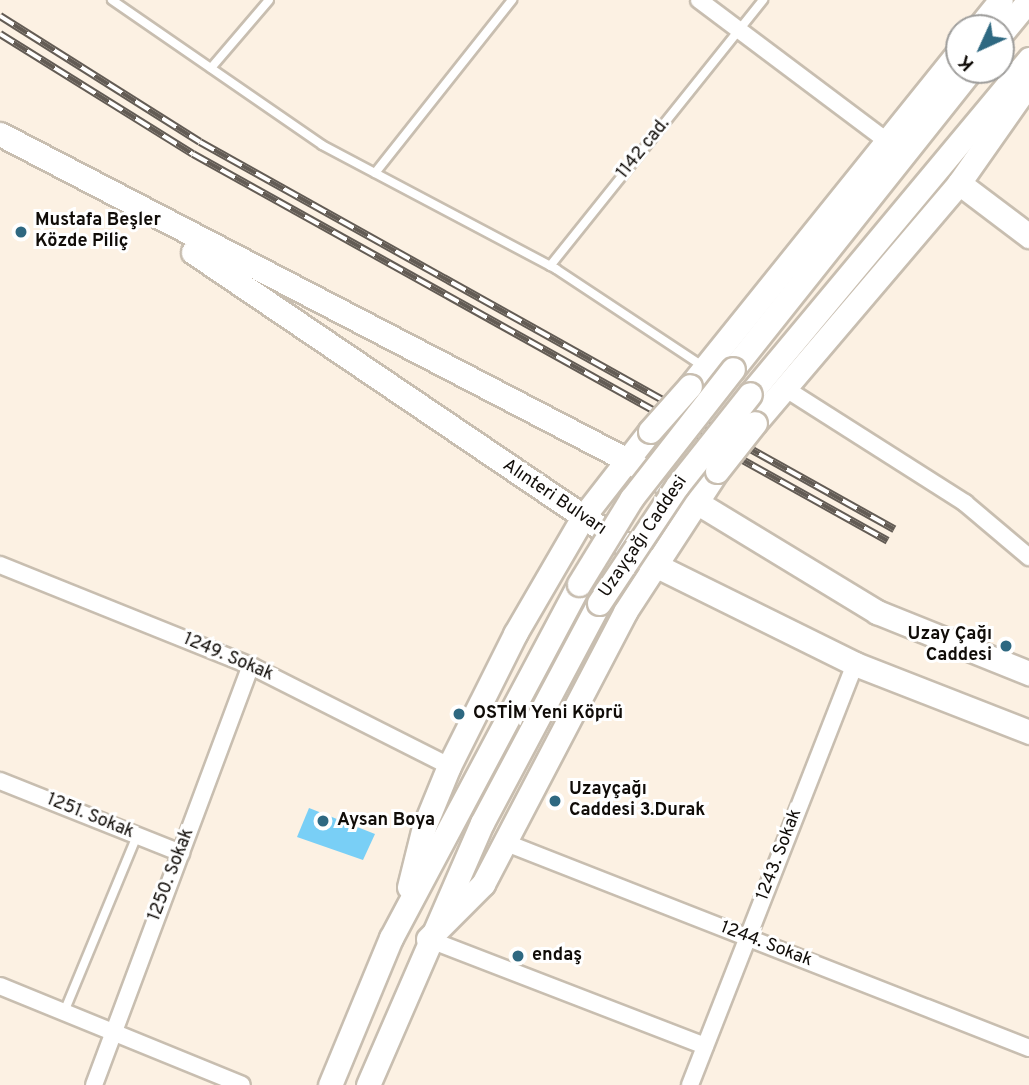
<!DOCTYPE html>
<meta charset="utf-8">
<style>
body{margin:0}
#map{position:relative;width:1029px;height:1085px;overflow:hidden;background:#fcf1e3;font-family:Overpass,sans-serif}
div>[style]{position:absolute}
.building>*{inset:0;background:#79cff6}
.roads{filter:drop-shadow(2px 0 #c8beb0) drop-shadow(-2px 0 #c8beb0) drop-shadow(0 2px #c8beb0) drop-shadow(0 -2px #c8beb0)}
.lane>*{height:8px;margin:-4px;padding:0 4px;transform-origin:4px;border-radius:4px;background:#fff}
.street>*{height:16px;margin:-8px;padding:0 8px;transform-origin:8px;border-radius:8px;background:#fff}
.secondary>*{height:23px;margin:-11.5px;padding:0 11.5px;transform-origin:11.5px;border-radius:11.5px;background:#fff}
.rail>*{height:8px;margin-top:-4px;transform-origin:0;background:repeating-linear-gradient(90deg,#fff 0 16px,#635c55 0 32px);box-sizing:border-box;border-block:2px solid #635c55}
.bridges{filter:drop-shadow(2px 0 #c8beb0) drop-shadow(-2px 0 #c8beb0) drop-shadow(0 2px #c8beb0) drop-shadow(0 -2px #c8beb0)}
.secondary-bridge>*{height:23px;margin:-11.5px;padding:0 11.5px;transform-origin:11.5px;border-radius:11.5px;background:#fff}
.dots>*{width:19px;height:19px;translate:-50% -50%;box-sizing:border-box;border:4px solid #fff;border-radius:50%}
span{translate:-50% -50%;white-space:nowrap;text-align:center;line-height:1.15;-webkit-text-stroke:6px #fff;paint-order:stroke}
.street-label{font-size:18px;color:#100c08}
.poi-label{font-size:18px;color:#100c08;font-weight:700}
.left{translate:0 -50%;text-align:left}
.right{translate:-100% -50%;text-align:right}
.north{position:absolute;left:945px;top:14px;width:70px;height:70px;box-sizing:border-box;background:#fff;border:2px solid #9f9e9c;border-radius:50%;rotate:225deg;font-size:19px;font-weight:700;line-height:28px;text-align:center;color:#100c08}
.north::after{content:'';display:block;margin:auto;width:24px;height:32px;background:#2e6881;clip-path:polygon(50% 0,100% 100%,50% 72%,0 100%)}
</style>
<div id="map">
<div class="building">
<div style="clip-path:polygon(309px 808px,375px 834px,363px 860px,297px 837px)"></div>
</div>
<div class="roads">
<div class="lane">
<div style="left:112px;top:0;width:255px;rotate:34.6deg"></div>
<div style="left:322px;top:145px;width:265px;rotate:27.9deg"></div>
<div style="left:556px;top:269px;width:178px;rotate:33.5deg"></div>
<div style="left:211px;top:68px;width:89px;rotate:-49.5deg"></div>
<div style="left:375px;top:173px;width:221px;rotate:-51.6deg"></div>
<div style="left:550px;top:266px;width:341px;rotate:-51.3deg"></div>
<div style="left:64px;top:1012px;width:191px;rotate:-67.5deg"></div>
</div>
<div class="street">
<div style="left:699px;top:0;width:235px;rotate:36.9deg"></div>
<div style="left:783px;top:387px;width:216px;rotate:32.5deg"></div>
<div style="left:965px;top:503px;width:84px;rotate:40.2deg"></div>
<div style="left:0;top:565px;width:271px;rotate:21.9deg"></div>
<div style="left:251px;top:666px;width:222px;rotate:26.8deg"></div>
<div style="left:0;top:781px;width:195px;rotate:21.7deg"></div>
<div style="left:504px;top:842px;width:564px;rotate:21.42deg"></div>
<div style="left:428px;top:939px;width:297px;rotate:21.1deg"></div>
<div style="left:0;top:986px;width:261px;rotate:22.2deg"></div>
<div style="left:94px;top:1085px;width:447px;rotate:-69.5deg"></div>
<div style="left:690px;top:1085px;width:452px;rotate:-68.6deg"></div>
</div>
<div class="secondary">
<div style="left:978px;top:28px;width:36px;rotate:-51deg"></div>
<div style="left:1001px;top:34px;width:44px;rotate:-50.5deg"></div>
<div style="left:0;top:134px;width:707px;rotate:27.47deg"></div>
<div style="left:627px;top:460px;width:293px;rotate:31.3deg"></div>
<div style="left:877px;top:612px;width:164px;rotate:21.9deg"></div>
<div style="left:959px;top:183px;width:88px;rotate:37.1deg"></div>
<div style="left:193px;top:252px;width:558px;rotate:34.12deg"></div>
<div style="left:655px;top:565px;width:223px;rotate:26.3deg"></div>
<div style="left:855px;top:664px;width:187px;rotate:21.3deg"></div>
<div style="left:733px;top:369px;width:382px;rotate:-51.5deg"></div>
<div style="left:690px;top:386px;width:430px;rotate:-51.2deg"></div>
<div style="left:750px;top:394px;width:436px;rotate:-50.2deg"></div>
<div style="left:755px;top:423px;width:315px;rotate:-49.6deg"></div>
<div style="left:959px;top:183px;width:122px;rotate:-55deg"></div>
<div style="left:409px;top:887px;width:62px;rotate:-76deg"></div>
<div style="left:424px;top:827px;width:66px;rotate:-67.7deg"></div>
<div style="left:449px;top:766px;width:148px;rotate:-63.4deg"></div>
<div style="left:515px;top:634px;width:135px;rotate:-59.8deg"></div>
<div style="left:583px;top:517px;width:109px;rotate:-52.1deg"></div>
<div style="left:428px;top:939px;width:78px;rotate:-45deg"></div>
<div style="left:483px;top:884px;width:307px;rotate:-62.4deg"></div>
<div style="left:625px;top:612px;width:168px;rotate:-56.9deg"></div>
<div style="left:330px;top:1085px;width:159px;rotate:-67.5deg"></div>
<div style="left:391px;top:938px;width:401px;rotate:-62deg"></div>
<div style="left:368px;top:1085px;width:286px;rotate:-66.5deg"></div>
<div style="left:482px;top:823px;width:249px;rotate:-62deg"></div>
</div>
</div>
<div class="rail">
<div style="left:0;top:16px;width:236px;rotate:32.2deg"></div>
<div style="left:200px;top:142px;width:795px;rotate:29.15deg"></div>
<div style="left:0;top:34px;width:227px;rotate:31.9deg"></div>
<div style="left:193px;top:154px;width:795px;rotate:29.11deg"></div>
</div>
<div class="bridges">
<div class="secondary-bridge">
<div style="left:650px;top:431px;width:60px;rotate:-48.4deg"></div>
<div style="left:717px;top:471px;width:61px;rotate:-51.6deg"></div>
<div style="left:579px;top:584px;width:100px;rotate:-58.5deg"></div>
<div style="left:631px;top:499px;width:165px;rotate:-51.9deg"></div>
<div style="left:599px;top:603px;width:141px;rotate:-56.3deg"></div>
<div style="left:677px;top:486px;width:117px;rotate:-51.6deg"></div>
</div>
</div>
<div class="dots">
<div style="left:21px;top:232px;background:#2e6881"></div>
<div style="left:1006px;top:646px;background:#2e6881"></div>
<div style="left:459px;top:714px;background:#2e6881"></div>
<div style="left:555px;top:801px;background:#2e6881"></div>
<div style="left:323px;top:821px;background:#2e6881"></div>
<div style="left:518px;top:956px;background:#2e6881"></div>
</div>
<div class="street-label">
<span style="left:644px;top:149px;rotate:-51deg">1142 cad.</span>
<span style="left:554px;top:498px;rotate:34deg">Alınteri Bulvarı</span>
<span style="left:644px;top:537px;rotate:-56deg">Uzayçağı Caddesi</span>
<span style="left:228px;top:658px;rotate:23deg">1249. Sokak</span>
<span style="left:90px;top:817px;rotate:22deg">1251. Sokak</span>
<span style="left:780px;top:855px;rotate:-69deg">1243. Sokak</span>
<span style="left:172px;top:875px;rotate:-69deg">1250. Sokak</span>
<span style="left:766px;top:945px;rotate:21deg">1244. Sokak</span>
</div>
<div class="poi-label">
<span class="left" style="left:35px;top:232px">Mustafa Beşler<br>Közde Piliç</span>
<span class="right" style="left:992px;top:646px">Uzay Çağı<br>Caddesi</span>
<span class="left" style="left:473px;top:714px">OSTİM Yeni Köprü</span>
<span class="left" style="left:569px;top:801px">Uzayçağı<br>Caddesi 3.Durak</span>
<span class="left" style="left:337px;top:821px">Aysan Boya</span>
<span class="left" style="left:532px;top:956px">endaş</span>
</div>
<div class="north">K</div>
</div>
